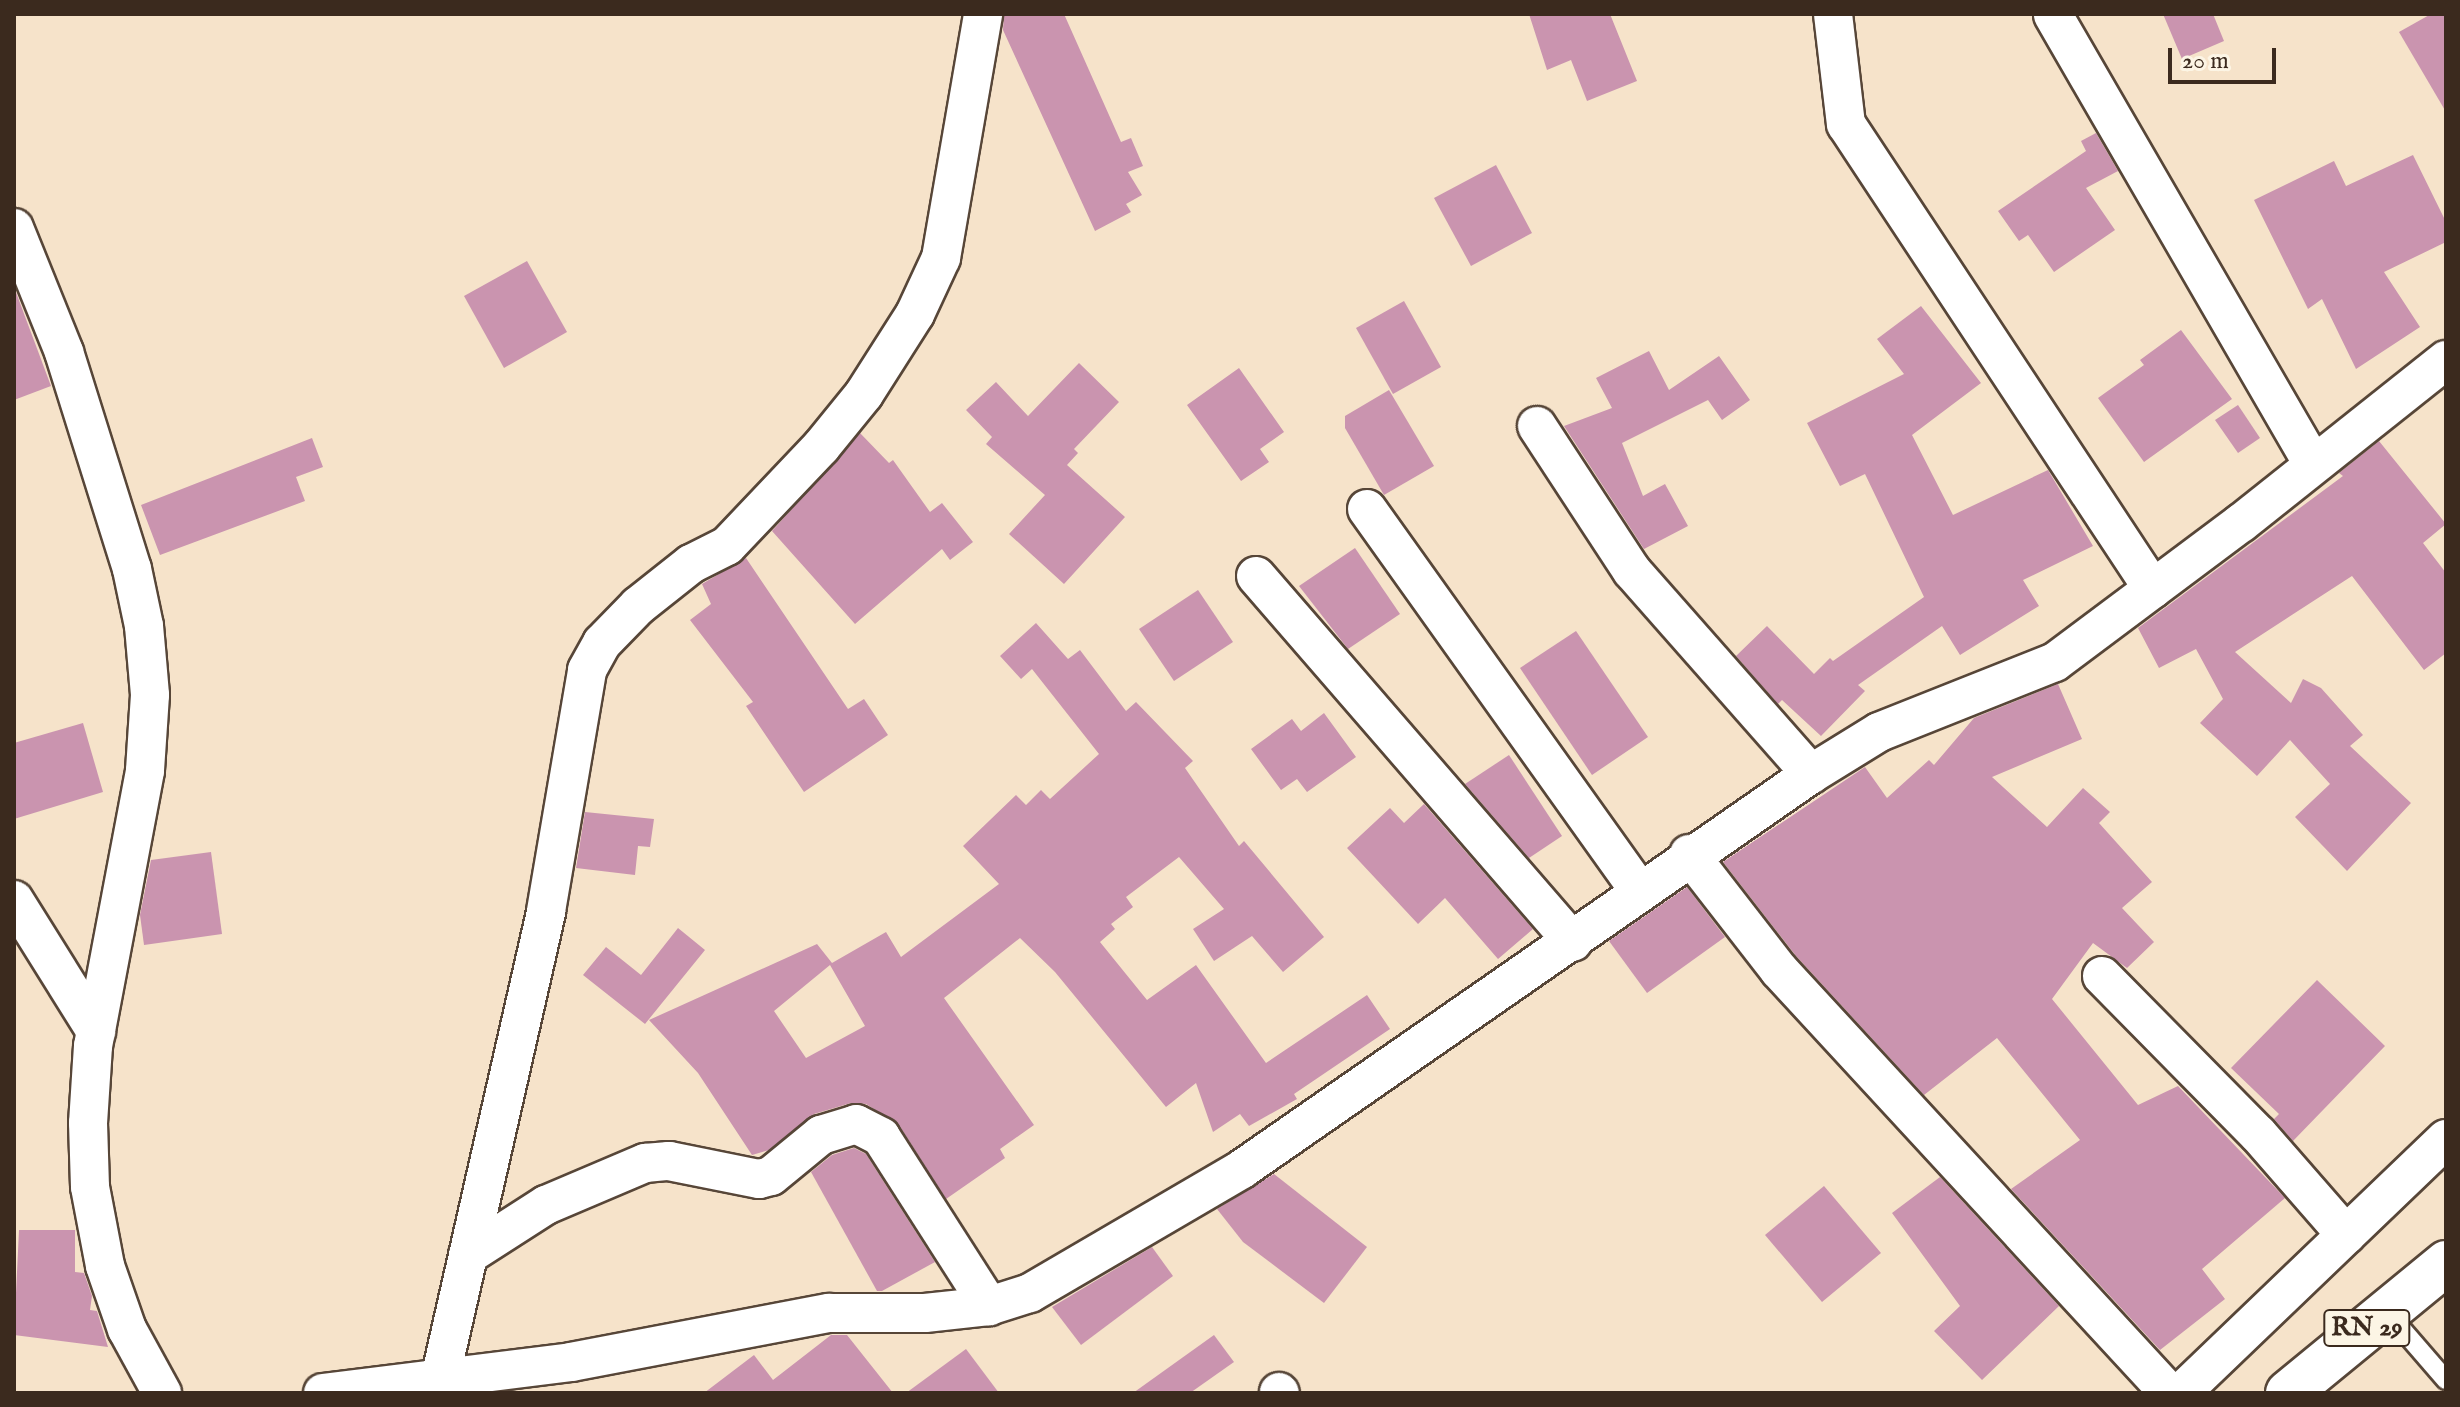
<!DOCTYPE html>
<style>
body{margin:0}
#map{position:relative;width:2460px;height:1407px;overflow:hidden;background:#f6e3ca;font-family:"IM FELL English",serif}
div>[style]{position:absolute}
.building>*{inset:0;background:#ca94af}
.roads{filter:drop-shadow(2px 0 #574638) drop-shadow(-2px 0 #574638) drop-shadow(0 2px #574638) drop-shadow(0 -2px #574638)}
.lane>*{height:18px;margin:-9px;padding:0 9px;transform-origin:9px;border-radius:9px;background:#fff}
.street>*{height:38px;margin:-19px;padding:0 19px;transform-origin:19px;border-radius:19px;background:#fff}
.primary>*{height:44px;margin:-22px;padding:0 22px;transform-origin:22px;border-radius:22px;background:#fff}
span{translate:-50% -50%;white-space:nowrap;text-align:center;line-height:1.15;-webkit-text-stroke:6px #fcf5e5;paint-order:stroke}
.shield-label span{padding:2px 6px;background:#fcf5e5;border:2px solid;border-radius:6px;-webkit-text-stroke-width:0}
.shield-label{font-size:26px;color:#3b2a1e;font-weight:700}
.frame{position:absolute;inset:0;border:16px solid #3b2a1e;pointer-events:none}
.scale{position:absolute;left:2168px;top:48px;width:108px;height:36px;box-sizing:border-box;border:4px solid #3b2a1e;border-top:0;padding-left:10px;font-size:24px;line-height:28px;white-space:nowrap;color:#3b2a1e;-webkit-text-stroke:6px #fcf5e5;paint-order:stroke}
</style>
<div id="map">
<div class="building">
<div style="clip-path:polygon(1004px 14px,1064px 14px,1121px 142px,1131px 138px,1143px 166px,1128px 172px,1142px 195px,1126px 204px,1131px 212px,1095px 231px,1003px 30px)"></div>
<div style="clip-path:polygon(1529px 14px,1610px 14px,1637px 81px,1587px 101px,1571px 60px,1547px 70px)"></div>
<div style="clip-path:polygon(2163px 14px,2213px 14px,2224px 41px,2182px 59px)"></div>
<div style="clip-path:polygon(2431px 14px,2446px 14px,2446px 112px,2399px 32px)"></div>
<div style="clip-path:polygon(2096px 133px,2118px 171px,2086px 188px,2115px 230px,2054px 272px,2028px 235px,2019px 241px,1998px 211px,2086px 151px,2081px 141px)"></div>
<div style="clip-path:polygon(2413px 155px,2446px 222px,2446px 242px,2384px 272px,2420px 327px,2356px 369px,2322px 299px,2308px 309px,2254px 200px,2334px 161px,2346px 186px)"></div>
<div style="clip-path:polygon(1496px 165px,1532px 233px,1471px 266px,1434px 198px)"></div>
<div style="clip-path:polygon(527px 261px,567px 332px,504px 368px,464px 296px)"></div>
<div style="clip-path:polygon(14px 287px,51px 386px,14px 400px)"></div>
<div style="clip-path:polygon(1404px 301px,1441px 367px,1393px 394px,1356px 328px)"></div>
<div style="clip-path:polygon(1921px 306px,1981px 383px,1912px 435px,1953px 515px,2048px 470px,2093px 546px,2023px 580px,2039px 606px,1960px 655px,1942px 626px,1858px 685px,1865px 691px,1821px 736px,1782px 700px,1778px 704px,1736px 656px,1767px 626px,1814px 674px,1830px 658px,1833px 661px,1924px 597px,1865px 474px,1840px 486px,1807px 423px,1904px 374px,1877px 339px)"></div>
<div style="clip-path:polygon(2181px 330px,2232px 399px,2144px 462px,2098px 398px,2144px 365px,2140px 360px)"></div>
<div style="clip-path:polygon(1649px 351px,1669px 390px,1719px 356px,1750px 400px,1722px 420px,1708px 400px,1622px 443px,1643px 496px,1665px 484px,1688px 526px,1644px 549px,1564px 426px,1612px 408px,1596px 378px)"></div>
<div style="clip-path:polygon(1079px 363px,1119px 402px,1074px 449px,1078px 453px,1067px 465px,1125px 517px,1064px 584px,1009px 534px,1045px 495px,986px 444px,992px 437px,966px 410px,996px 382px,1028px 416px)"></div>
<div style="clip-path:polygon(1239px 368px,1284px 432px,1260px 449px,1269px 462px,1241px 481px,1187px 405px)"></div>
<div style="clip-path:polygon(1389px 390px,1434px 466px,1384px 495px,1345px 428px,1345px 416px)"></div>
<div style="clip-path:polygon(2238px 405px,2260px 438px,2238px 453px,2215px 420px)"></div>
<div style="clip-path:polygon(860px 433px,889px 463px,893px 460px,930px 512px,942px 503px,973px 542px,950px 560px,942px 549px,855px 624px,772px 531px)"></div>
<div style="clip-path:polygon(312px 438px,323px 467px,296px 477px,305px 501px,160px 555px,141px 505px)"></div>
<div style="clip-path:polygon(2379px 441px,2446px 524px,2423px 543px,2446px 573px,2446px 653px,2424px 670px,2352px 576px,2235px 652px,2291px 703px,2303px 679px,2321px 688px,2363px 735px,2350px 746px,2411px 803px,2347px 871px,2295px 817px,2330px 784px,2290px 740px,2257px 776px,2200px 723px,2223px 699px,2196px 649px,2159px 668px,2138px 628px,2343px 476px,2339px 473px)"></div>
<div style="clip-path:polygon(1355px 548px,1400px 614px,1348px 649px,1299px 586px)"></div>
<div style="clip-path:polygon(746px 558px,848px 709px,864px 699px,888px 735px,804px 792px,746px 706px,753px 702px,690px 620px,711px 604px,702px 584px)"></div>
<div style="clip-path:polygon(1198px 590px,1233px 642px,1174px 681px,1139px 629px)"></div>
<div style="clip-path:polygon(evenodd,1036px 623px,1068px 659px,1080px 650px,1126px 711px,1136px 702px,1193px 761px,1185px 768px,1239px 846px,1244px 841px,1324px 937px,1283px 972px,1252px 936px,1214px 961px,1193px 929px,1224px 909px,1179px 857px,1126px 897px,1133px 907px,1111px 924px,1115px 929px,1100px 942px,1147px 1000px,1196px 965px,1266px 1063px,1367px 995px,1390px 1029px,1294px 1094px,1297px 1099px,1249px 1126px,1240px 1114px,1213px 1132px,1196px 1083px,1166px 1107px,1055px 972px,1020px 938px,944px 998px,1034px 1125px,1000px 1149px,1005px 1158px,946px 1199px,899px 1125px,866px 1104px,851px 1103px,814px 1114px,769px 1150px,752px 1155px,698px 1073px,649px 1020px,817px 944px,832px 963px,886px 932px,901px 957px,999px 884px,963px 846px,1016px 795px,1026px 805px,1041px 790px,1050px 799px,1099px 754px,1032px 669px,1021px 679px,1000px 656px,1036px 623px,830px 965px,865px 1026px,806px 1058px,774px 1011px,830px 965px)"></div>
<div style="clip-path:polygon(1576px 631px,1648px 737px,1592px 775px,1520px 668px)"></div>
<div style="clip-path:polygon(2058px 684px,2082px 739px,1992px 777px,2047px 827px,2083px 788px,2110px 812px,2099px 823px,2152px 882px,2122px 908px,2154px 942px,2127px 968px,2093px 943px,2052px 999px,2138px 1105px,2178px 1086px,2285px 1198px,2202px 1269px,2225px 1299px,2160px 1350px,2011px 1189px,2080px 1140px,1997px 1038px,1924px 1095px,1796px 956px,1723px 862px,1865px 767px,1887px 798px,1929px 760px,1934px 765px,1974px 718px)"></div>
<div style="clip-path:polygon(1324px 713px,1356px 757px,1307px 792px,1297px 779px,1281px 790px,1251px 749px,1292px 719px,1301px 731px)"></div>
<div style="clip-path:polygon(83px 723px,103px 792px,14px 819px,14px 743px)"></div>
<div style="clip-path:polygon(1509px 755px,1562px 836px,1529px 858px,1465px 784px)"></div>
<div style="clip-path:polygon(1424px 804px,1533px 929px,1498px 959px,1445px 898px,1418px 924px,1347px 848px,1390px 808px,1404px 823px)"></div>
<div style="clip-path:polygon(585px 812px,654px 819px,650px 847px,638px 846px,635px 875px,576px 868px)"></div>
<div style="clip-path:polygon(211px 852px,222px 934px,144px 945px,140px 915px,151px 860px)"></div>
<div style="clip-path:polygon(1687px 887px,1725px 937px,1647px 993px,1609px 941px)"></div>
<div style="clip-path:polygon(678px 928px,705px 950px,645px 1024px,583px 975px,606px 947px,641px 975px)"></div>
<div style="clip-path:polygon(2317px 980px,2385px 1046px,2293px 1141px,2274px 1119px,2279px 1114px,2231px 1068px)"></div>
<div style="clip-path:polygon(854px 1148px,866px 1154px,935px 1262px,882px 1291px,877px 1291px,811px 1172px,832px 1155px)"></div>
<div style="clip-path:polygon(1274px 1174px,1367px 1247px,1324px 1303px,1243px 1242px,1217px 1209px)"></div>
<div style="clip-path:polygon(1940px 1177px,2059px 1306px,1982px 1380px,1934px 1331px,1960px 1306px,1892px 1213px)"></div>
<div style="clip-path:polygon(1824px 1186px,1881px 1253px,1822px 1302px,1765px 1235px)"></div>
<div style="clip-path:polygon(19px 1230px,75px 1230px,75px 1272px,84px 1273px,92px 1296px,90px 1310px,97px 1311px,108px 1347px,14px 1335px)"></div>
<div style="clip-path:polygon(1152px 1247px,1173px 1276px,1081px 1345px,1052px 1307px)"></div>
<div style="clip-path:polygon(831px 1335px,847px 1335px,893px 1393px,704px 1393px,754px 1355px,773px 1380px)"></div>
<div style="clip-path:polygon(1214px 1335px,1234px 1362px,1190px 1393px,1133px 1393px)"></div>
<div style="clip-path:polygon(966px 1349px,999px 1393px,906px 1393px)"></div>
</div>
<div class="roads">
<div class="lane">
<div style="left:2387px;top:1312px;width:90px;rotate:49.1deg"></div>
</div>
<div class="street">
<div style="left:1833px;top:14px;width:111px;rotate:83.3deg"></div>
<div style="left:1846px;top:124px;width:557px;rotate:56.57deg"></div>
<div style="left:2053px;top:15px;width:519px;rotate:59.93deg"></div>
<div style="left:14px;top:228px;width:134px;rotate:68deg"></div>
<div style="left:64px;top:352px;width:227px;rotate:72.6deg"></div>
<div style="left:132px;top:569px;width:58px;rotate:78.1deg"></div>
<div style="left:144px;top:626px;width:69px;rotate:85deg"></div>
<div style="left:150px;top:695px;width:76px;rotate:93.8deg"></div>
<div style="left:145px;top:771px;width:280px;rotate:100.7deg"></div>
<div style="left:93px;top:1046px;width:77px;rotate:93.7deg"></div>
<div style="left:88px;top:1123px;width:64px;rotate:88.2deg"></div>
<div style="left:90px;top:1187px;width:80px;rotate:79.2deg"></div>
<div style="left:105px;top:1266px;width:67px;rotate:70.8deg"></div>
<div style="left:127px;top:1329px;width:73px;rotate:61.3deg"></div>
<div style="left:1537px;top:426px;width:173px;rotate:56.8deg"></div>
<div style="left:1632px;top:571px;width:271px;rotate:48.6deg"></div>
<div style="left:1367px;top:509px;width:468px;rotate:54.5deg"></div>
<div style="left:1256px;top:576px;width:484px;rotate:49.1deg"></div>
<div style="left:1689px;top:854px;width:147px;rotate:52.2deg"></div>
<div style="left:1779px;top:970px;width:575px;rotate:47.32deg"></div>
<div style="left:14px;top:900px;width:155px;rotate:58deg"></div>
<div style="left:2102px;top:976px;width:222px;rotate:45.4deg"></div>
<div style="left:2258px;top:1134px;width:134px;rotate:48.9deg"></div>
<div style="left:468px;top:1255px;width:93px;rotate:-32.7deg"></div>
<div style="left:546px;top:1205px;width:108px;rotate:-23deg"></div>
<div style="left:645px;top:1163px;width:24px;rotate:-5deg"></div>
<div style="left:669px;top:1161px;width:92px;rotate:11.3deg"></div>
<div style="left:759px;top:1179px;width:12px;rotate:-14deg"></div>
<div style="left:771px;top:1176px;width:65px;rotate:-39.4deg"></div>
<div style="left:821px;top:1135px;width:37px;rotate:-17deg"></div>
<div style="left:856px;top:1124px;width:28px;rotate:27deg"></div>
<div style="left:881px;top:1137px;width:201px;rotate:57.4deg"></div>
<div style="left:440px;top:1379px;width:480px;rotate:-77.2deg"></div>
<div style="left:546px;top:911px;width:244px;rotate:-80.3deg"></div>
<div style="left:587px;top:670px;width:31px;rotate:-61deg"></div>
<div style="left:602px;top:643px;width:52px;rotate:-45.8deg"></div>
<div style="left:638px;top:606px;width:68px;rotate:-38.4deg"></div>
<div style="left:691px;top:564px;width:40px;rotate:-26.6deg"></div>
<div style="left:727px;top:546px;width:137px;rotate:-46.5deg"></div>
<div style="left:821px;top:447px;width:68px;rotate:-50.9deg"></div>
<div style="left:864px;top:394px;width:95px;rotate:-57.5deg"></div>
<div style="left:915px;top:314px;width:62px;rotate:-65.1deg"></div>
<div style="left:941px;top:258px;width:248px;rotate:-80.2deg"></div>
<div style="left:1279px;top:1392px;width:1px;rotate:45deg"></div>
<div style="left:323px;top:1393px;width:250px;rotate:-7.1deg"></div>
<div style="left:571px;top:1362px;width:263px;rotate:-10.8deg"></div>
<div style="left:829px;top:1313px;width:96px"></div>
<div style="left:925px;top:1313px;width:64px;rotate:-6.2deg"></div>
<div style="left:989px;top:1306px;width:43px;rotate:-17.6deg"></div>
<div style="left:1030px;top:1293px;width:246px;rotate:-30.3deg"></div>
<div style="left:1242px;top:1169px;width:693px;rotate:-34.77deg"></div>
<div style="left:1811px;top:774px;width:80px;rotate:-31.7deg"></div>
<div style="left:1879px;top:732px;width:189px;rotate:-21.7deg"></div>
<div style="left:2055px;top:662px;width:232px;rotate:-36.8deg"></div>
<div style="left:2241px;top:523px;width:262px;rotate:-38.5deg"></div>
<div style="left:2181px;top:1393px;width:367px;rotate:-43.8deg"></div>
</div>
<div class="primary">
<div style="left:2288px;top:1393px;width:205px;rotate:-39.4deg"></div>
</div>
</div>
<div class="shield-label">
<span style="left:2367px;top:1328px">RN 29</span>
</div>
<div class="frame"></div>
<div class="scale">20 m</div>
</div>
